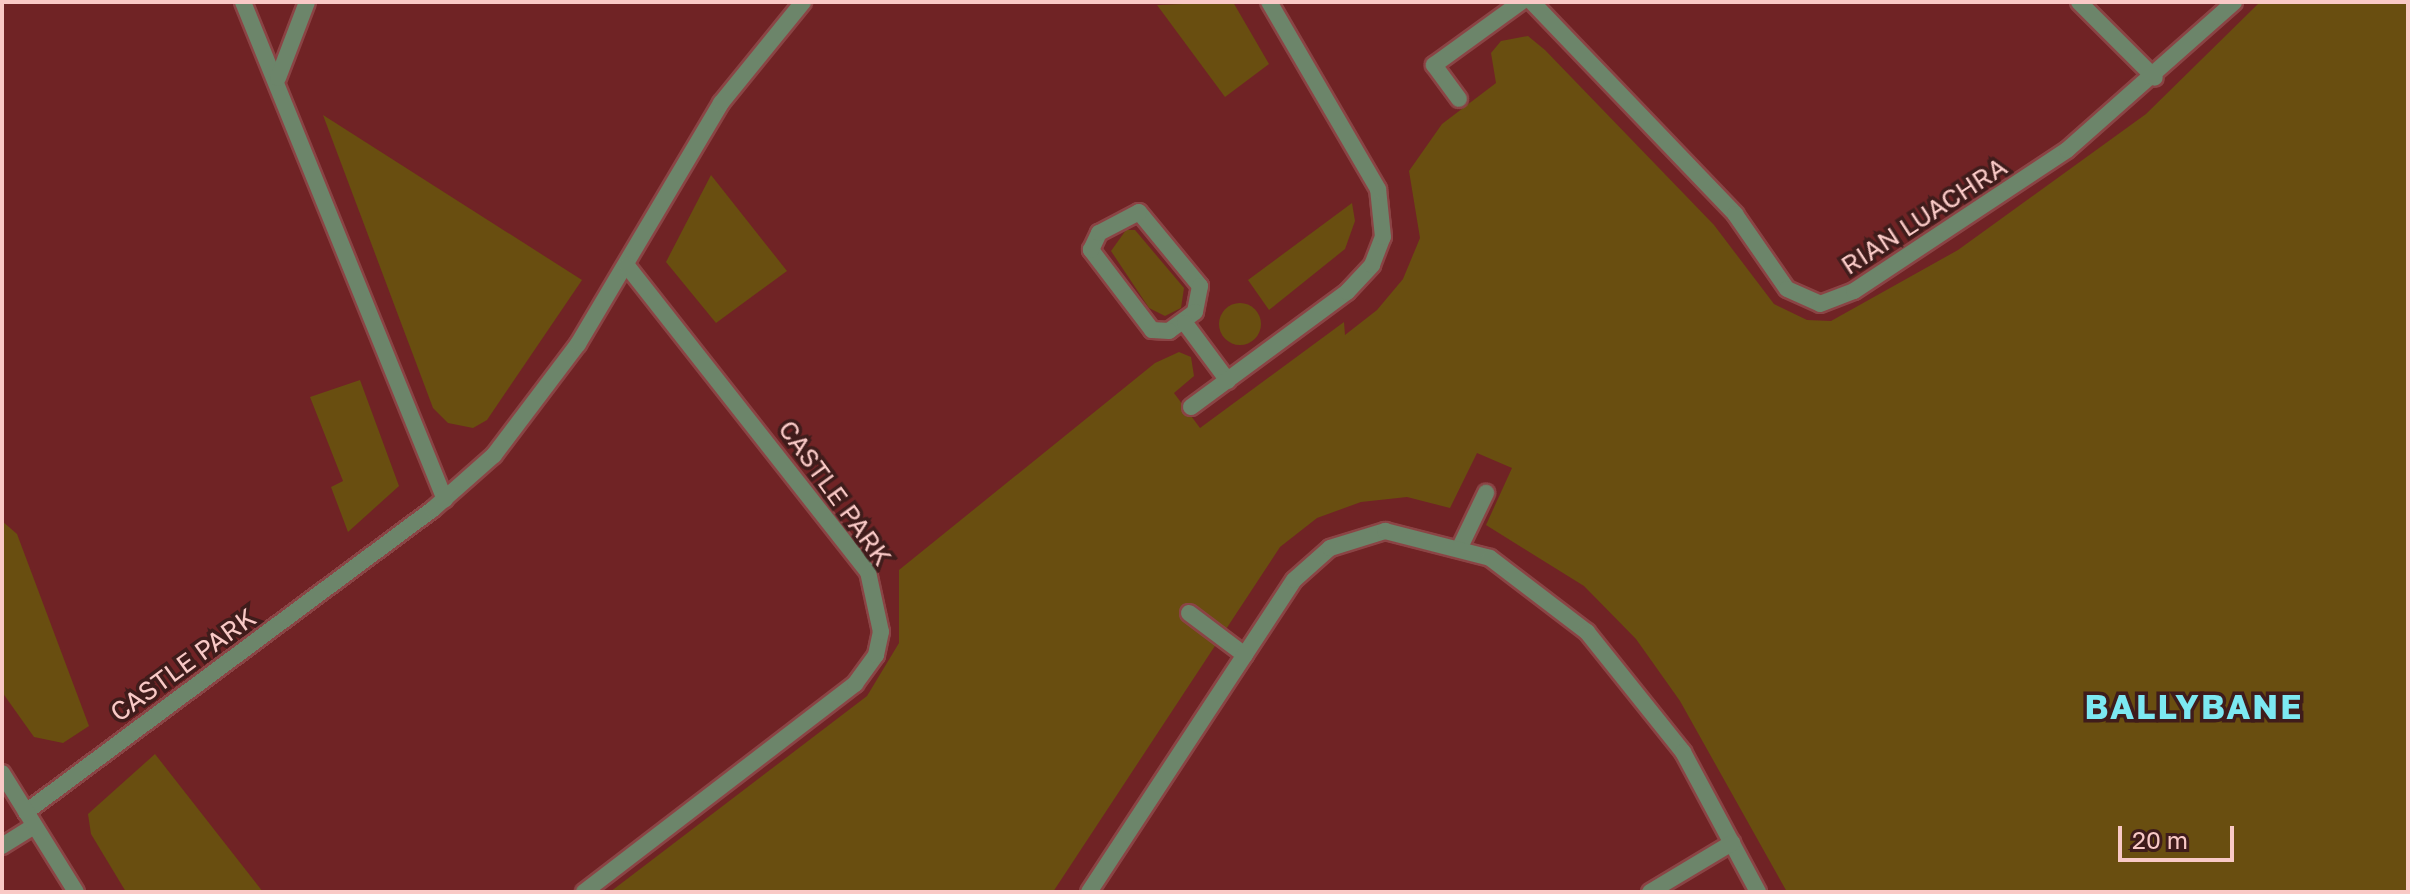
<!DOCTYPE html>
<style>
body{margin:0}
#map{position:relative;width:2410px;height:894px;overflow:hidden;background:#702325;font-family:"Golos Text",sans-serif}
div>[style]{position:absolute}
.green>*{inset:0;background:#694e10}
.round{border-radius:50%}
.roads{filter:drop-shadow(2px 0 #8b4445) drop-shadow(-2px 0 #8b4445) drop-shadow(0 2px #8b4445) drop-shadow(0 -2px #8b4445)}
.service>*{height:16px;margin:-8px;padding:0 8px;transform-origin:8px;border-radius:8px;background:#6c856a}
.minor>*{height:16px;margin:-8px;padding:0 8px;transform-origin:8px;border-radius:8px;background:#6c856a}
.tertiary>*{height:16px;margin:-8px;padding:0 8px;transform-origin:8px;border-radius:8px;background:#6c856a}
span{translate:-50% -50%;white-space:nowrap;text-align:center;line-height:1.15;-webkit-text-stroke:7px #3f1c1b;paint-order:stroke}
.street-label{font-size:26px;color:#f9c9c6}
.district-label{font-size:34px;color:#7ce8f1;font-weight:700;letter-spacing:2px}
.frame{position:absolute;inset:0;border:4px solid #f9c9c6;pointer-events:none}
.scale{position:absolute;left:2118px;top:826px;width:116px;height:36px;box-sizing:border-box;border:4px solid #f9c9c6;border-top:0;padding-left:10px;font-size:24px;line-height:28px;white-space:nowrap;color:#f9c9c6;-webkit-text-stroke:6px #3f1c1b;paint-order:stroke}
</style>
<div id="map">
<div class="green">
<div style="clip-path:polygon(1233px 2px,1269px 64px,1225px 97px,1157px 5px)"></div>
<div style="clip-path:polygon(2260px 2px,2408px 2px,2408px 892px,1787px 892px,1680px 701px,1636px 639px,1584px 586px,1486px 525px,1512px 468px,1477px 453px,1450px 508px,1407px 497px,1361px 502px,1317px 518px,1280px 547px,1053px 892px,610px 892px,867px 696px,899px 643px,899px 570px,1155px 363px,1179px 352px,1191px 357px,1194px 376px,1174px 393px,1200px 428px,1344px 322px,1345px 335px,1377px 310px,1403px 279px,1420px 238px,1409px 171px,1442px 124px,1496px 83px,1491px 53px,1501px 41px,1528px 36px,1545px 50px,1714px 225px,1774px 304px,1807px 320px,1831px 321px,1958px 250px,2146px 114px)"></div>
<div style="clip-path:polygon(323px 115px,582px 280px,487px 420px,473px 428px,448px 423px,433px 408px)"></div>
<div style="clip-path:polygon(711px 175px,787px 271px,716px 323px,666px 262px)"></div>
<div style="clip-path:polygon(1352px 203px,1355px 221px,1345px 249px,1269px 310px,1248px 280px)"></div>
<div style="clip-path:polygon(1126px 230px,1135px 230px,1184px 288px,1181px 308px,1165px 316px,1149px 308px,1111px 251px)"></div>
<div class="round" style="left:1219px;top:303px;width:42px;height:42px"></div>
<div style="clip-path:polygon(360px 380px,399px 486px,348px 532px,331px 487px,343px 481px,310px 397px)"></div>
<div style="clip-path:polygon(2px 521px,17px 534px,89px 726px,63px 743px,34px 737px,2px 692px)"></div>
<div style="clip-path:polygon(155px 754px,263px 892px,126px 892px,91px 834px,88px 814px)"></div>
</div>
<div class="roads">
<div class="service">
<div style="left:1434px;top:65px;width:42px;rotate:53.7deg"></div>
<div style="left:1461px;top:545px;width:58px;rotate:-64.3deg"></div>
<div style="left:1189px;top:613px;width:70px;rotate:36.9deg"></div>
</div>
<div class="minor">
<div style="left:243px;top:2px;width:537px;rotate:67.92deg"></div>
<div style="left:1532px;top:2px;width:294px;rotate:46.2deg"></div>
<div style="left:1735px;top:214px;width:91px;rotate:55.3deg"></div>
<div style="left:1787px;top:289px;width:36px;rotate:24deg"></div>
<div style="left:1820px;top:304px;width:36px;rotate:-21deg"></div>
<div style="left:1854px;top:291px;width:255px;rotate:-33.5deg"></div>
<div style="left:2067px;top:150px;width:223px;rotate:-41.5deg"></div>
<div style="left:2079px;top:2px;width:107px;rotate:45deg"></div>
<div style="left:1434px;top:65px;width:107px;rotate:-35.9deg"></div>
<div style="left:278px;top:78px;width:81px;rotate:-69.1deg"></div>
<div style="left:1139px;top:212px;width:96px;rotate:50.5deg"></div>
<div style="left:1200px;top:286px;width:26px;rotate:101deg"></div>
<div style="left:1195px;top:312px;width:32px;rotate:144deg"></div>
<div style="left:1169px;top:331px;width:17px;rotate:-177deg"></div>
<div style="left:1152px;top:330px;width:101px;rotate:-127.3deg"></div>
<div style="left:1091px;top:250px;width:19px;rotate:-65deg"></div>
<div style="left:1099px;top:233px;width:45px;rotate:-27.7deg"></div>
<div style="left:1185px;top:323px;width:72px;rotate:53.4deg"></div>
<div style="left:1191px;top:407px;width:194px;rotate:-36.4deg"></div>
<div style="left:1347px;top:292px;width:37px;rotate:-47deg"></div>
<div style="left:1372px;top:265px;width:30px;rotate:-69deg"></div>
<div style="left:1383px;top:237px;width:48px;rotate:-95.9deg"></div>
<div style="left:1378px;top:189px;width:216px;rotate:-120.2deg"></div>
<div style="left:26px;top:812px;width:507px;rotate:-36.67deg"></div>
<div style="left:433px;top:509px;width:81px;rotate:-41.5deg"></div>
<div style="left:494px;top:455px;width:139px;rotate:-52.9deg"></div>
<div style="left:578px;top:344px;width:280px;rotate:-59.3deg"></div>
<div style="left:721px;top:103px;width:130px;rotate:-50.9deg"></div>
<div style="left:2px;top:846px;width:38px;rotate:-32deg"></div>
<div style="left:584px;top:892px;width:342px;rotate:-37.5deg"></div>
<div style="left:855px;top:684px;width:36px;rotate:-54deg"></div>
<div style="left:876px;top:655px;width:24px;rotate:-78deg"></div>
<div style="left:881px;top:632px;width:61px;rotate:-102.2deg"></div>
<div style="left:868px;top:572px;width:390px;rotate:-128.2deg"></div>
<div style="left:1089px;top:892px;width:373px;rotate:-56.7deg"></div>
<div style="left:1294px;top:580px;width:48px;rotate:-41.6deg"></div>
<div style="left:1330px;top:548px;width:58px;rotate:-17.2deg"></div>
<div style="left:1385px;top:531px;width:108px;rotate:14.4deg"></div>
<div style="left:1490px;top:558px;width:122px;rotate:37.3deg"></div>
<div style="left:1587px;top:632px;width:154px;rotate:51.3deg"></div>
<div style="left:1683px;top:752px;width:159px;rotate:61.8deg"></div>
<div style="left:1650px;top:892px;width:96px;rotate:-30.9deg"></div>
</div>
<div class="tertiary">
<div style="left:2px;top:773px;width:140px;rotate:58.1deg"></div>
</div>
</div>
<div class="street-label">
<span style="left:1924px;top:216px;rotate:-33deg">RIAN LUACHRA</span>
<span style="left:835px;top:493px;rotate:54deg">CASTLE PARK</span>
<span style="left:183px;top:665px;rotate:-36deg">CASTLE PARK</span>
</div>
<div class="district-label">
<span style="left:2194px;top:707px">BALLYBANE</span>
</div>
<div class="frame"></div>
<div class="scale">20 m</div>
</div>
